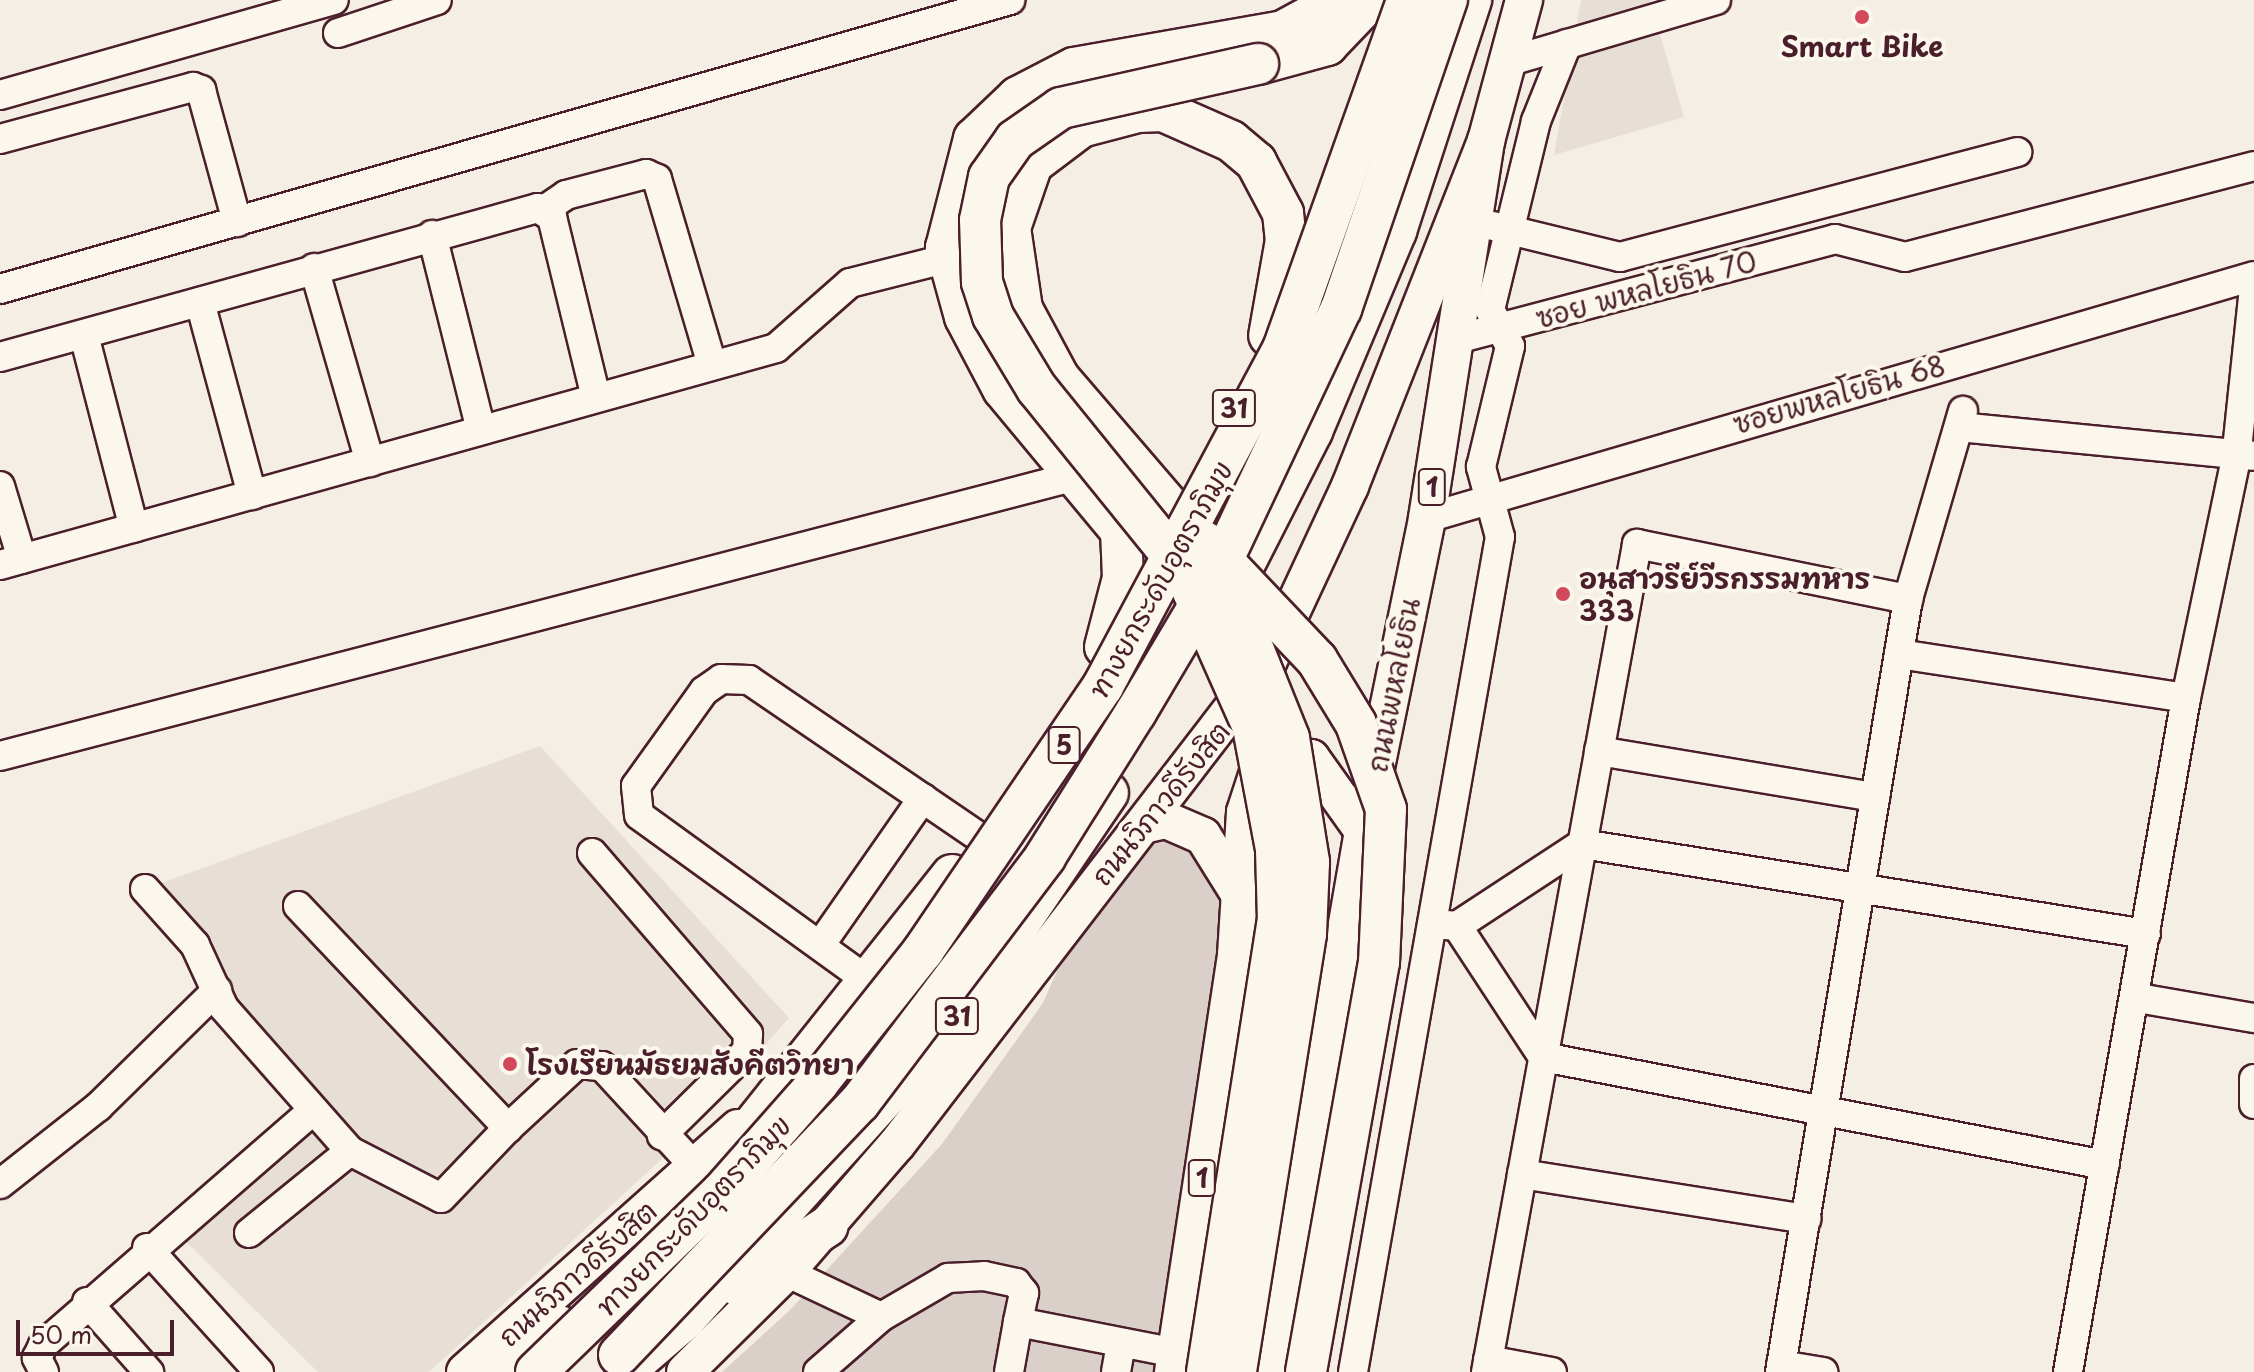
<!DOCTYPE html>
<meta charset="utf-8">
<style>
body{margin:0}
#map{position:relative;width:2254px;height:1372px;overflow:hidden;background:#f4eee4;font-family:"Playpen Sans","Playpen Sans Thai",sans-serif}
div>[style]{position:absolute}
.built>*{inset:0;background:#e7dfd6}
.green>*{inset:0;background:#dbd0c9}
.roads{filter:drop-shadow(2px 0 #4a1f2b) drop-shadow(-2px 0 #4a1f2b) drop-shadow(0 2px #4a1f2b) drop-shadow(0 -2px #4a1f2b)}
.minor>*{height:28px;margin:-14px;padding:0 14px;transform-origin:14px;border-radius:14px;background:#fbf7ec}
.major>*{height:36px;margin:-18px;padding:0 18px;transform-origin:18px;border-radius:18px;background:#fbf7ec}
.highway>*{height:40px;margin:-20px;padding:0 20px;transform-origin:20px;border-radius:20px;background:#fbf7ec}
.bridges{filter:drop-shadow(2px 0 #4a1f2b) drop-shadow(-2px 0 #4a1f2b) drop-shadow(0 2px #4a1f2b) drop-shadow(0 -2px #4a1f2b)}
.highway-bridge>*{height:40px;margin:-20px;padding:0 20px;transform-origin:20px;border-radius:20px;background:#fbf7ec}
.dots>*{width:22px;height:22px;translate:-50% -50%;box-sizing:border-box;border:4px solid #fbf7ec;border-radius:50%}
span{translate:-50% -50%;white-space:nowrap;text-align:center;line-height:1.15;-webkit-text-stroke:8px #fbf7ec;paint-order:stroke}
.shield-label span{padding:2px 6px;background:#fbf7ec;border:2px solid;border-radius:6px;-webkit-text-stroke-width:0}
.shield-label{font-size:26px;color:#4a1f2b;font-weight:700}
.poi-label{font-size:28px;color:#4a1f2b;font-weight:700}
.left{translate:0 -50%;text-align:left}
.street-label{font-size:28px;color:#4a1f2b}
.scale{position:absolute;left:16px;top:1320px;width:158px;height:36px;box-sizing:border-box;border:4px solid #4a1f2b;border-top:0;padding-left:10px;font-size:24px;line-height:28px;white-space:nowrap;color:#4a1f2b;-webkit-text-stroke:6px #fbf7ec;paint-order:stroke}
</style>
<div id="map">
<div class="built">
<div style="clip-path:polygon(1581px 0,1650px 0,1684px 117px,1554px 155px)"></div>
<div style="clip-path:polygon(540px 746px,789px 1018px,675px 1147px,429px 1372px,318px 1372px,171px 1227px,312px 1110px,145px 889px)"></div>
</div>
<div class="green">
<div style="clip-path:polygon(1170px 826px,1220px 854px,1236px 911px,1165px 1372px,722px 1372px,790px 1310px,942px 1144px,1043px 1003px,1096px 881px)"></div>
</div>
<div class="roads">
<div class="minor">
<div style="left:338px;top:33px;width:104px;rotate:-18.4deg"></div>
<div style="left:1507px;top:62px;width:218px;rotate:-16.5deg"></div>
<div style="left:0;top:95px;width:347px;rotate:-15.9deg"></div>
<div style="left:0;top:139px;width:200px;rotate:-15.1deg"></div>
<div style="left:193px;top:87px;width:9px;rotate:21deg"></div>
<div style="left:201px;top:90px;width:137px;rotate:74.7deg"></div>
<div style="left:544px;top:210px;width:27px;rotate:-34deg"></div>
<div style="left:566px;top:195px;width:83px;rotate:-14.7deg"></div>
<div style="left:646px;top:174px;width:12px;rotate:24deg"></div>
<div style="left:657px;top:179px;width:194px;rotate:73.5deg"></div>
<div style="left:1493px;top:226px;width:131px;rotate:13.7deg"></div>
<div style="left:1620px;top:257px;width:411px;rotate:-14.8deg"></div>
<div style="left:432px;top:235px;width:201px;rotate:75.9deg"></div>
<div style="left:314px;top:268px;width:202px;rotate:73.9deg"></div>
<div style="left:0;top:289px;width:1051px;rotate:-15.97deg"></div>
<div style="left:200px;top:302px;width:200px;rotate:74.9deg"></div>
<div style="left:84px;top:335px;width:199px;rotate:75.5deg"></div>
<div style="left:1457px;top:339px;width:391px;rotate:-14.8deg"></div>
<div style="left:1835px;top:239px;width:72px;rotate:14.4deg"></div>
<div style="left:1905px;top:257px;width:361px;rotate:-14.6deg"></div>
<div style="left:0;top:357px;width:558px;rotate:-15.48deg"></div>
<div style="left:538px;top:208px;width:17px;rotate:33deg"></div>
<div style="left:552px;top:217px;width:185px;rotate:76.3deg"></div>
<div style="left:1959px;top:427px;width:295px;rotate:5.6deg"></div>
<div style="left:0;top:486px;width:76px;rotate:73.2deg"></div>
<div style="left:1427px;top:518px;width:862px;rotate:-16.31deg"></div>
<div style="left:0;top:565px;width:806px;rotate:-15.62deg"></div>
<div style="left:776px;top:348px;width:98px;rotate:-41.3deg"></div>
<div style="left:850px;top:283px;width:102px;rotate:-14.2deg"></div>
<div style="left:1899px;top:654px;width:290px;rotate:8.7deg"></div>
<div style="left:1599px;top:751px;width:280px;rotate:9.5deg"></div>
<div style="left:0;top:756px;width:1112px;rotate:-14.59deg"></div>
<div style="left:592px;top:853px;width:239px;rotate:49.2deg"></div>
<div style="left:748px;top:1034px;width:17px;rotate:93deg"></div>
<div style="left:747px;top:1051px;width:120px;rotate:135.3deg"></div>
<div style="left:145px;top:889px;width:75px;rotate:48.2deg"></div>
<div style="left:195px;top:945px;width:69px;rotate:65.3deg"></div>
<div style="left:224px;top:1008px;width:191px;rotate:48.6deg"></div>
<div style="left:350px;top:1151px;width:102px;rotate:27.3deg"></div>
<div style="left:441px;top:1198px;width:97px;rotate:-46.3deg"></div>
<div style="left:298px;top:906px;width:306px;rotate:46.6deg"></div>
<div style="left:508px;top:1128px;width:94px;rotate:-42.8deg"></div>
<div style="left:577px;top:1064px;width:25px;rotate:5deg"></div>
<div style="left:602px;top:1066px;width:137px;rotate:47.4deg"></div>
<div style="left:1434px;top:924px;width:23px;rotate:5deg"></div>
<div style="left:1457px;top:926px;width:157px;rotate:56.7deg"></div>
<div style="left:1543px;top:1057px;width:572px;rotate:10.88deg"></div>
<div style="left:1457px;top:926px;width:149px;rotate:-33.3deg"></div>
<div style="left:1582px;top:844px;width:571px;rotate:9.07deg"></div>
<div style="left:821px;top:944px;width:178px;rotate:-55.1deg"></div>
<div style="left:871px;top:983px;width:286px;rotate:-144.1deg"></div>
<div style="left:639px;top:815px;width:29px;rotate:-96deg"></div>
<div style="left:636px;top:786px;width:117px;rotate:-54.4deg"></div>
<div style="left:704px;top:691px;width:21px;rotate:-35deg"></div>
<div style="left:721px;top:679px;width:28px;rotate:2deg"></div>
<div style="left:749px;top:680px;width:278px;rotate:34.3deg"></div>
<div style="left:2138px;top:998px;width:118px;rotate:9.8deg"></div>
<div style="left:2254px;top:1079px;width:25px;rotate:90deg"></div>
<div style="left:1522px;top:1174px;width:288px;rotate:9deg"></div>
<div style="left:0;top:1184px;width:125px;rotate:-38.2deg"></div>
<div style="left:98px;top:1107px;width:167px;rotate:-44.5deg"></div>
<div style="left:249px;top:1233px;width:130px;rotate:-39.1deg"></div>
<div style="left:147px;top:1248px;width:167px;rotate:47.9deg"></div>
<div style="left:786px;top:1272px;width:105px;rotate:25.3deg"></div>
<div style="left:881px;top:1317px;width:78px;rotate:-30.2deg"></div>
<div style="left:948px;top:1278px;width:36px;rotate:-3deg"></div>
<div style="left:984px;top:1276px;width:33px;rotate:12deg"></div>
<div style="left:1016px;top:1283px;width:13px;rotate:51deg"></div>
<div style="left:1024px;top:1293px;width:30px;rotate:102deg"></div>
<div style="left:1018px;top:1322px;width:161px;rotate:11.1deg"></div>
<div style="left:87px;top:1302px;width:94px;rotate:48.5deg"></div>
<div style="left:1488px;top:1360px;width:65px;rotate:10.6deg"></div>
<div style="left:1781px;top:1365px;width:43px;rotate:9.5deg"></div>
<div style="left:44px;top:1372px;width:16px;rotate:-117deg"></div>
<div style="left:37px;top:1358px;width:14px;rotate:-65deg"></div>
<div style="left:43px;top:1345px;width:358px;rotate:-41deg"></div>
<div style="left:818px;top:1372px;width:84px;rotate:-41.1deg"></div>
<div style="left:1009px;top:1372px;width:51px;rotate:-79.8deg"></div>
<div style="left:1116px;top:1372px;width:29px;rotate:-80deg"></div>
<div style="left:1353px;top:1372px;width:848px;rotate:-80.02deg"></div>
<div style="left:1500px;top:537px;width:73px;rotate:-105.2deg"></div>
<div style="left:1481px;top:467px;width:124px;rotate:-76.5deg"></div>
<div style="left:1510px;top:346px;width:41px;rotate:-119.1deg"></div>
<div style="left:1490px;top:310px;width:195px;rotate:-76.3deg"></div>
<div style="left:1536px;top:121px;width:83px;rotate:-68.1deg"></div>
<div style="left:1486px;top:1372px;width:842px;rotate:-79.66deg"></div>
<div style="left:1637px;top:544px;width:277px;rotate:11.5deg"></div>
<div style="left:1780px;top:1372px;width:784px;rotate:-80.6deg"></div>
<div style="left:1908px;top:599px;width:196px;rotate:-73.7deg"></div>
<div style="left:2068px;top:1372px;width:684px;rotate:-80.07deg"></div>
<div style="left:2186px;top:698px;width:244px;rotate:-78.2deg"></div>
<div style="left:2236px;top:459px;width:172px;rotate:-84deg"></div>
</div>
<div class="major">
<div style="left:1148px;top:824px;width:18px;rotate:-13deg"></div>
<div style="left:1166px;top:820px;width:40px;rotate:23.4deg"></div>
<div style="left:1203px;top:836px;width:66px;rotate:58deg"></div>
<div style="left:465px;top:1372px;width:366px;rotate:-41.8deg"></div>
<div style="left:685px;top:1372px;width:142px;rotate:-44.7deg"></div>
<div style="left:786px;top:1272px;width:169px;rotate:-49.1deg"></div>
<div style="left:897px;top:1144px;width:608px;rotate:-52.41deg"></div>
<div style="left:1268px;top:662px;width:194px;rotate:-65deg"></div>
<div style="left:1350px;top:486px;width:371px;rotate:-68.5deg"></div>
<div style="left:1173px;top:1372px;width:422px;rotate:-81.4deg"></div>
<div style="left:1236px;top:955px;width:143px;rotate:-86.4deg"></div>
<div style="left:1245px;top:812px;width:55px;rotate:-71.9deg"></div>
<div style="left:1262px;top:760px;width:15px;rotate:-37deg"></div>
<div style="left:1274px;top:751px;width:38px;rotate:11deg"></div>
<div style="left:1311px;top:758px;width:90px;rotate:54.5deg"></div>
<div style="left:1269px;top:1372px;width:549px;rotate:-80.14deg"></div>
<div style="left:1363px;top:831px;width:319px;rotate:-78.4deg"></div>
<div style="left:1427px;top:518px;width:382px;rotate:-81.1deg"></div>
<div style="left:1486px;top:141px;width:146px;rotate:-74.9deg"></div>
</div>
<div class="highway">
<div style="left:1258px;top:64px;width:72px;rotate:-15.4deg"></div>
<div style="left:1327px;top:45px;width:62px;rotate:-46.3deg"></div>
<div style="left:1176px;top:514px;width:179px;rotate:-130.7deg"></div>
<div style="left:1059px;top:378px;width:78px;rotate:-118.2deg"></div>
<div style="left:1022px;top:309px;width:82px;rotate:-98.4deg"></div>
<div style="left:1010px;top:228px;width:68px;rotate:-71deg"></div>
<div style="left:1032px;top:164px;width:61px;rotate:-37.1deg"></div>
<div style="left:1081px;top:127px;width:59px;rotate:-14.7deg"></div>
<div style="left:1138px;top:112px;width:25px;rotate:-2deg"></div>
<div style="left:1163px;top:111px;width:74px;rotate:23.8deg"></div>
<div style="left:1231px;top:141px;width:33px;rotate:40deg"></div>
<div style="left:1256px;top:162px;width:58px;rotate:62.1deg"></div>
<div style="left:1283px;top:213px;width:27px;rotate:84deg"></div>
<div style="left:1286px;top:240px;width:97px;rotate:100deg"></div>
<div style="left:1223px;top:606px;width:196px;rotate:-63deg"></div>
<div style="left:1312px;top:431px;width:217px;rotate:-67.2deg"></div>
<div style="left:1396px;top:231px;width:243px;rotate:-72deg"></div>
<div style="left:1105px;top:647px;width:71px;rotate:-75.4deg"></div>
<div style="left:1123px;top:578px;width:47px;rotate:-92.4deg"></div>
<div style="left:1121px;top:531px;width:185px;rotate:-129.7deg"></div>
<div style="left:1003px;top:389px;width:81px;rotate:-117.8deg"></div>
<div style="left:965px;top:317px;width:72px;rotate:-105.4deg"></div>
<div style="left:946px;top:248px;width:113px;rotate:-75.6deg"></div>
<div style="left:974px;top:139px;width:61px;rotate:-43.7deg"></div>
<div style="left:1018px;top:97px;width:63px;rotate:-27.4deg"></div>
<div style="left:1074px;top:68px;width:212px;rotate:-10deg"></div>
<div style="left:1283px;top:31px;width:65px;rotate:-28.5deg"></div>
<div style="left:723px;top:1163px;width:368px;rotate:-51.5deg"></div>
<div style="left:737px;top:1285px;width:108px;rotate:-33deg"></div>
<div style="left:625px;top:1371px;width:79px;rotate:-40.9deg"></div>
<div style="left:685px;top:1319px;width:399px;rotate:-47.9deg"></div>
<div style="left:952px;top:1023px;width:278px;rotate:-55.9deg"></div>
<div style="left:509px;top:1372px;width:68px;rotate:-42.6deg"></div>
</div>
</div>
<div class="bridges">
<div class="highway-bridge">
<div style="left:1205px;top:542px;width:163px;rotate:46.5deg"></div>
<div style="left:1317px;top:660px;width:75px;rotate:58.6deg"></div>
<div style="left:1356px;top:724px;width:90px;rotate:70.6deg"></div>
<div style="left:1386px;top:809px;width:153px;rotate:92.6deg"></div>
<div style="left:1379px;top:962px;width:416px;rotate:100.1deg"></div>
<div style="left:1210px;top:568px;width:57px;rotate:58deg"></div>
<div style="left:1240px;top:616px;width:131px;rotate:68.1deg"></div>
<div style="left:1289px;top:738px;width:126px;rotate:80.8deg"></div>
<div style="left:1309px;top:862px;width:72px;rotate:92.4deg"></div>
<div style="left:1306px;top:934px;width:444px;rotate:99.1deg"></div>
<div style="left:619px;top:1355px;width:349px;rotate:-46.4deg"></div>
<div style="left:860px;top:1102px;width:307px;rotate:-52.9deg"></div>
<div style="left:1045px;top:857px;width:171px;rotate:-57.9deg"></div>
<div style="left:1136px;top:712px;width:143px;rotate:-59.3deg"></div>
<div style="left:1209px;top:589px;width:310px;rotate:-64.8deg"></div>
<div style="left:1341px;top:309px;width:327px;rotate:-71.1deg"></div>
<div style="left:536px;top:1372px;width:259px;rotate:-44.1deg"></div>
<div style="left:722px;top:1192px;width:145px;rotate:-48.6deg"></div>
<div style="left:818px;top:1083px;width:169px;rotate:-51.5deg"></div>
<div style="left:923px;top:951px;width:320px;rotate:-55.8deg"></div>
<div style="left:1103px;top:686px;width:382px;rotate:-61.9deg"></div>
<div style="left:1283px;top:349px;width:370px;rotate:-70.4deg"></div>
<div style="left:1207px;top:1372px;width:457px;rotate:-81.1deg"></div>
<div style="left:1278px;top:921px;width:72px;rotate:-91.6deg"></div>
<div style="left:1276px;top:849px;width:124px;rotate:-100.7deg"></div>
<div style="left:1253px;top:727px;width:173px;rotate:-113.9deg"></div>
<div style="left:1183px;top:569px;width:232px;rotate:-129deg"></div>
<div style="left:1037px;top:389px;width:85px;rotate:-121.1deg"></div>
<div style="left:993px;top:316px;width:36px;rotate:-108deg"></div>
<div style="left:982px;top:282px;width:62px;rotate:-91.8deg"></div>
<div style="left:980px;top:220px;width:44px;rotate:-78.2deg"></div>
<div style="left:989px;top:177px;width:45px;rotate:-54.9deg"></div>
<div style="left:1015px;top:140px;width:56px;rotate:-34.8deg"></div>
<div style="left:1061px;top:108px;width:202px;rotate:-12.6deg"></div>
</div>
</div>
<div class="dots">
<div style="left:1862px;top:17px;background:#d1495b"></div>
<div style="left:1563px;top:594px;background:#d1495b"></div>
<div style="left:510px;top:1064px;background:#d1495b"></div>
</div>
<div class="shield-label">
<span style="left:1234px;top:408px">31</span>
<span style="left:1432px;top:487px">1</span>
<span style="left:1064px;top:745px">5</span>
<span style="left:957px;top:1016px">31</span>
<span style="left:1202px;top:1178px">1</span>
</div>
<div class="poi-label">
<span style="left:1862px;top:46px">Smart Bike</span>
<span class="left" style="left:1579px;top:594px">อนุสาวรีย์วีรกรรมทหาร<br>333</span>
<span class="left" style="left:526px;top:1064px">โรงเรียนมัธยมสังคีตวิทยา</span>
</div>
<div class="street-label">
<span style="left:1646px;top:289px;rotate:-15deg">ซอย พหลโยธิน 70</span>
<span style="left:1839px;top:394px;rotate:-16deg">ซอยพหลโยธิน 68</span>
<span style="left:1160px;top:579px;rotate:-61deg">ทางยกระดับอุตราภิมุข</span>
<span style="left:1393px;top:685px;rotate:-79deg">ถนนพหลโยธิน</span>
<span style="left:1160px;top:803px;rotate:-51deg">ถนนวิภาวดีรังสิต</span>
<span style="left:693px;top:1215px;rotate:-46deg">ทางยกระดับอุตราภิมุข</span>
<span style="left:577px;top:1273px;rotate:-42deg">ถนนวิภาวดีรังสิต</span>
</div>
<div class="scale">50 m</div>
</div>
